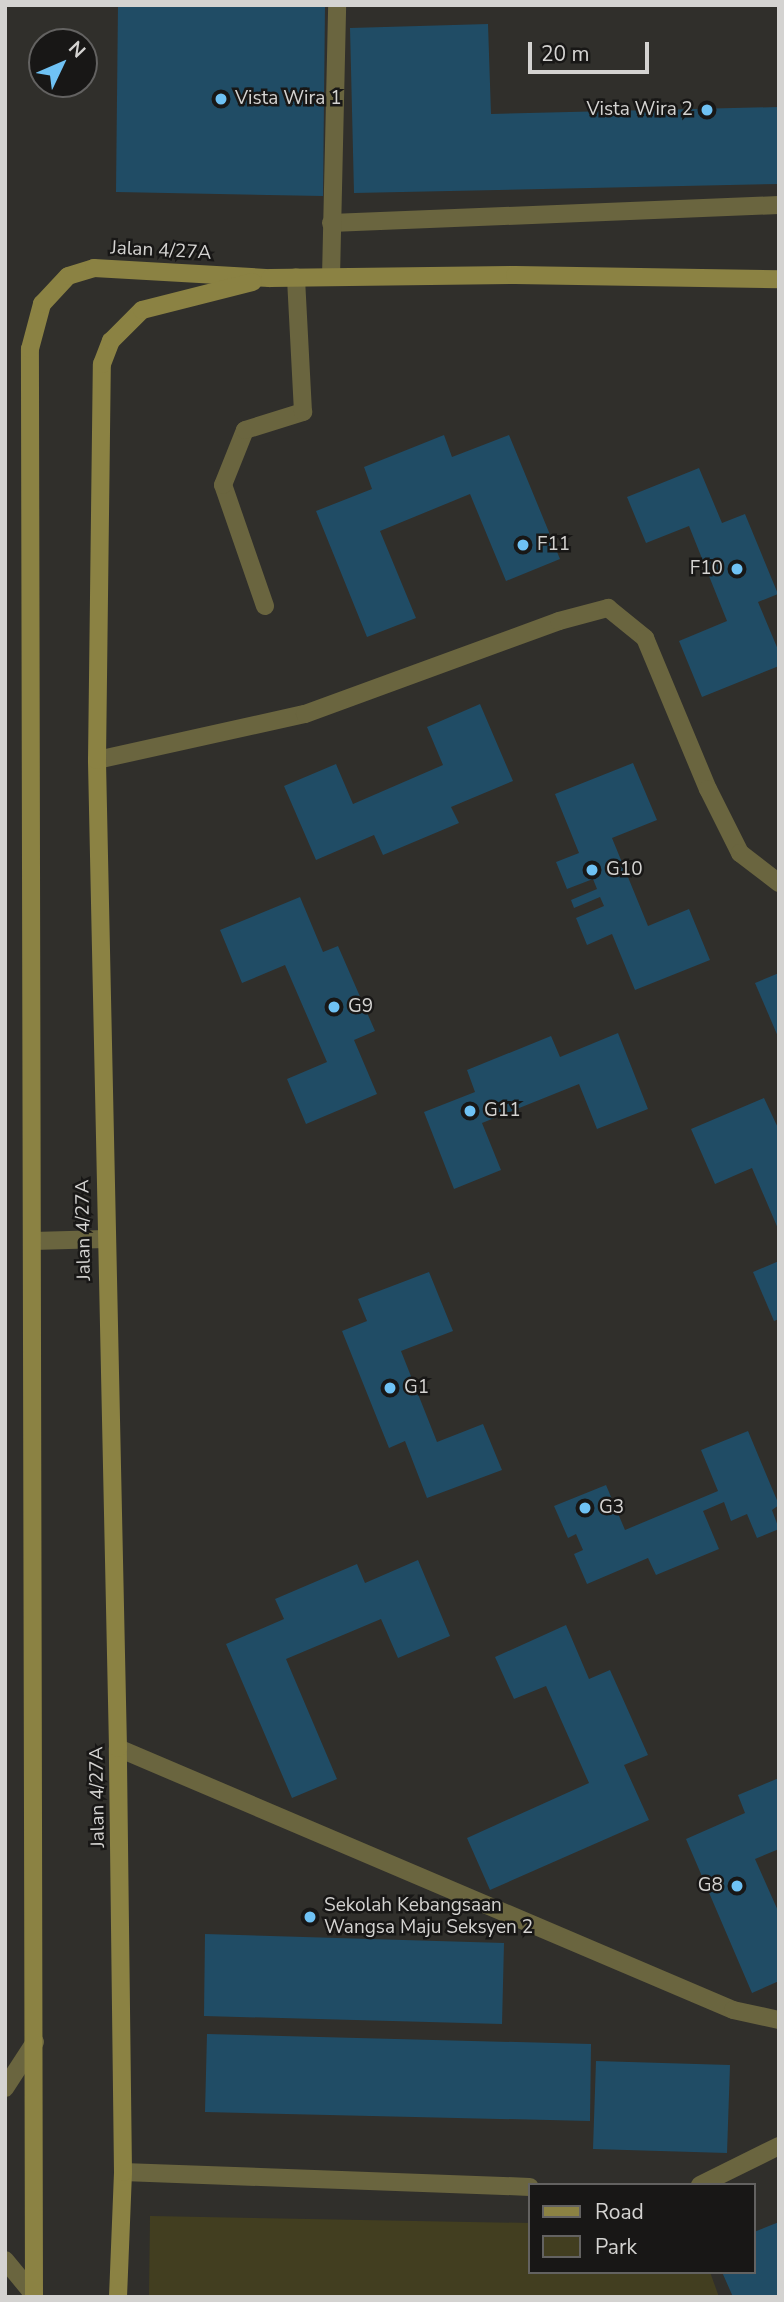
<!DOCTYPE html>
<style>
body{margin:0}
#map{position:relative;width:784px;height:2302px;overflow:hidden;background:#302f2b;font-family:"Nunito Sans",sans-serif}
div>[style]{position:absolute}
.green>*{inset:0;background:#423e20}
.building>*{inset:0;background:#204c65}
.lane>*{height:18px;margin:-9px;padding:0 9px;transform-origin:9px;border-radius:9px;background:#6a653f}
.street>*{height:18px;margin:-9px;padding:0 9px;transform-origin:9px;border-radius:9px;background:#6a653f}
.secondary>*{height:18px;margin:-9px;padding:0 9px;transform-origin:9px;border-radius:9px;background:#8b8243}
.dots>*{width:19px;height:19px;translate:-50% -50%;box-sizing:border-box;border:4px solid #181716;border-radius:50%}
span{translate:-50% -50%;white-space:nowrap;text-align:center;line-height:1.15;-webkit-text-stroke:5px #181716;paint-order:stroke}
.poi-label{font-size:19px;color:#d4d3d1}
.left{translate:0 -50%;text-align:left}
.right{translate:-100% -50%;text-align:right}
.street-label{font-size:19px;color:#d4d3d1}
.frame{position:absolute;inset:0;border:7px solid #d4d3d1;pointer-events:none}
.legend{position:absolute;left:528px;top:2183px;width:228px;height:91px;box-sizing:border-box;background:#181716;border:2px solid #636261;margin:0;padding:9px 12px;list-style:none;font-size:21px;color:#d4d3d1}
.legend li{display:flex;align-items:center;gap:14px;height:35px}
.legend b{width:35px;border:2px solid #636261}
.north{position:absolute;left:28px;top:28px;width:70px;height:70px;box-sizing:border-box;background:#181716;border:2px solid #636261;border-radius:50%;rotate:46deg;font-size:19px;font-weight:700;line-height:28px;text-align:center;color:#d4d3d1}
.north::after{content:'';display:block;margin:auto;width:24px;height:32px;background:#6fc2f4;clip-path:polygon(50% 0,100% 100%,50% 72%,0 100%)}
.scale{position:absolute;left:528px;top:42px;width:121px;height:32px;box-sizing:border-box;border:4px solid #d4d3d1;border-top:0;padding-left:9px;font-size:21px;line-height:24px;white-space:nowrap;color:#d4d3d1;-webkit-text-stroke:5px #181716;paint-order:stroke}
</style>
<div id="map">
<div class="green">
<div style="clip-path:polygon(150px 2216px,530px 2223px,530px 2272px,710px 2272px,719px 2297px,149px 2297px)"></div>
</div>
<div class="building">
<div style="clip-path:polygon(118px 5px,325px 5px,323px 196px,116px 192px)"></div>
<div style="clip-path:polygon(488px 24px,491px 114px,779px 107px,779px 184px,354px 193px,350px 28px)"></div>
<div style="clip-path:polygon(444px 435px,452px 457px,509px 435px,560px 559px,506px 581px,470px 494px,380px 531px,416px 618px,367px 637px,316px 511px,372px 489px,364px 467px)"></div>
<div style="clip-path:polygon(699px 468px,722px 523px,745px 514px,778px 594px,758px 602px,779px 652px,779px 666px,702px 697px,679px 641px,727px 621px,689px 526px,646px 543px,627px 497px)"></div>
<div style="clip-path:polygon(480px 704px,513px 781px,451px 807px,459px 823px,383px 855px,374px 835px,316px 860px,284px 786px,336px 764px,353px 804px,443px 765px,427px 727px)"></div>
<div style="clip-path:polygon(633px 763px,657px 820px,612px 838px,648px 926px,689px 909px,710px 960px,635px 990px,612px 934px,587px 945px,576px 918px,604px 906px,600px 897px,574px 908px,571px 900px,597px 889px,593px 879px,567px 889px,556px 862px,579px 853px,555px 794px)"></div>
<div style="clip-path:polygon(300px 897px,323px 952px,338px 946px,375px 1031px,354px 1040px,377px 1094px,306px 1124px,287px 1079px,327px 1062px,285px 965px,242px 983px,220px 930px)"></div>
<div style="clip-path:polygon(779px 973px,779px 1039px,755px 983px)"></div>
<div style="clip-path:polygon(618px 1033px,648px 1109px,597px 1129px,579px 1084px,482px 1123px,501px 1170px,454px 1189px,424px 1112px,475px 1092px,467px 1070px,551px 1036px,560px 1057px)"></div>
<div style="clip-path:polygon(764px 1098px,779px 1130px,779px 1231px,752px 1168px,715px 1184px,691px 1129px)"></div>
<div style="clip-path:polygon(779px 1261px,779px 1319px,774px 1321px,753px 1272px)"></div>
<div style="clip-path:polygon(429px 1272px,453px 1331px,401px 1351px,437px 1442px,483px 1424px,502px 1470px,427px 1498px,405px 1441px,389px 1448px,342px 1331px,367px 1321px,358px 1299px)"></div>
<div style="clip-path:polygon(748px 1431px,779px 1505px,772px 1510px,779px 1529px,757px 1538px,747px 1514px,731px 1521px,724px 1502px,703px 1511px,719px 1549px,656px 1575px,648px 1558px,587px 1584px,574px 1554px,583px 1550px,576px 1534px,568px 1538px,554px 1506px,606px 1485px,625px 1530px,718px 1491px,701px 1450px)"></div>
<div style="clip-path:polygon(418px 1560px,450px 1636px,398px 1658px,381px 1619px,286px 1659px,337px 1779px,292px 1798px,226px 1644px,284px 1619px,275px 1599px,357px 1564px,365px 1583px)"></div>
<div style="clip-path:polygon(566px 1625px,589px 1679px,610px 1670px,648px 1755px,624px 1765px,649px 1820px,490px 1890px,467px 1838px,589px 1783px,546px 1686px,514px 1699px,495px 1657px)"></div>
<div style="clip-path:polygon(779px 1778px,779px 1849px,755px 1859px,779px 1913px,779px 1981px,752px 1993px,686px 1839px,745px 1813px,738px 1795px)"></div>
<div style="clip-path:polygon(205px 1934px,504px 1943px,502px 2024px,204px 2016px)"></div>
<div style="clip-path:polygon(207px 2034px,591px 2044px,590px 2121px,205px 2112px)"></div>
<div style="clip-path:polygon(596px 2061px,730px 2065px,727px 2153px,593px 2149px)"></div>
<div style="clip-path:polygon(779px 2222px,779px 2297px,733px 2297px,722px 2272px,754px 2272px,754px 2232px)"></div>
</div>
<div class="lane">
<div style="left:331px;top:223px;width:448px;rotate:-2.3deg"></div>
<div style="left:331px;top:277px;width:272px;rotate:-88.7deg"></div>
<div style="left:97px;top:760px;width:213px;rotate:-12.5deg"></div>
<div style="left:305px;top:714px;width:270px;rotate:-20.1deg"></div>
<div style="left:559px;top:621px;width:51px;rotate:-14.9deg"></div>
<div style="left:608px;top:608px;width:48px;rotate:39deg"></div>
<div style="left:645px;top:638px;width:164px;rotate:67.4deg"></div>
<div style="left:708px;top:789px;width:72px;rotate:63.4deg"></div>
<div style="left:740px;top:853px;width:49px;rotate:37.6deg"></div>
<div style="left:123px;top:2172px;width:407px;rotate:2.1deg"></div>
<div style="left:700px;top:2185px;width:88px;rotate:-26.3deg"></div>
</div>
<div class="street">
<div style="left:265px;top:606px;width:128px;rotate:-109.1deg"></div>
<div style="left:223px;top:485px;width:59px;rotate:-68.2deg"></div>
<div style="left:245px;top:430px;width:61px;rotate:-17.2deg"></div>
<div style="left:303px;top:412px;width:135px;rotate:-93deg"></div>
<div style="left:33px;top:1241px;width:72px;rotate:-1.6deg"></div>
<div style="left:118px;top:1748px;width:668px;rotate:23.07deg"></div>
<div style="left:733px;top:2010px;width:47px;rotate:12.3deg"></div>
<div style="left:5px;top:2088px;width:55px;rotate:-56.9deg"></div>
<div style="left:5px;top:2260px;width:45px;rotate:50.4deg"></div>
</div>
<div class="secondary">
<div style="left:34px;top:2297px;width:1948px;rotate:-90.12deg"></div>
<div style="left:30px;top:349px;width:47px;rotate:-75.1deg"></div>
<div style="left:42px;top:304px;width:38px;rotate:-47deg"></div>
<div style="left:68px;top:276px;width:27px;rotate:-17deg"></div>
<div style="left:94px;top:268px;width:176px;rotate:3.3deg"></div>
<div style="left:270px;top:278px;width:245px;rotate:-0.7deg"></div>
<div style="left:515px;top:275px;width:264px;rotate:0.9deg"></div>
<div style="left:118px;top:2297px;width:125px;rotate:-87.7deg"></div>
<div style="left:123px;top:2172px;width:424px;rotate:-90.7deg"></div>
<div style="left:118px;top:1748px;width:988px;rotate:-91.22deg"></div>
<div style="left:97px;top:760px;width:396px;rotate:-89.3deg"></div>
<div style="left:102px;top:364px;width:25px;rotate:-69deg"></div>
<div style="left:111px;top:341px;width:44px;rotate:-45deg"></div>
<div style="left:142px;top:310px;width:114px;rotate:-14.2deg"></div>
</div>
<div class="dots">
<div style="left:221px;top:99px;background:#6fc2f4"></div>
<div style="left:707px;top:110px;background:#6fc2f4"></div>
<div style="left:523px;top:545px;background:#6fc2f4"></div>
<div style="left:737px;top:569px;background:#6fc2f4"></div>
<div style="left:592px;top:870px;background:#6fc2f4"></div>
<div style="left:334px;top:1007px;background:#6fc2f4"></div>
<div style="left:470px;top:1111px;background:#6fc2f4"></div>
<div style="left:390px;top:1388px;background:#6fc2f4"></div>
<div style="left:585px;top:1508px;background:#6fc2f4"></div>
<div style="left:737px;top:1886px;background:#6fc2f4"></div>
<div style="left:310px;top:1917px;background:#6fc2f4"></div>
</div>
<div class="poi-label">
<span class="left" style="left:235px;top:99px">Vista Wira 1</span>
<span class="right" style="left:693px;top:110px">Vista Wira 2</span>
<span class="left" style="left:537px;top:545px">F11</span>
<span class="right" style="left:723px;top:569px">F10</span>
<span class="left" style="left:606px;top:870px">G10</span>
<span class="left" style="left:348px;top:1007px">G9</span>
<span class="left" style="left:484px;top:1111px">G11</span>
<span class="left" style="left:404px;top:1388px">G1</span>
<span class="left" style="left:599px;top:1508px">G3</span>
<span class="right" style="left:723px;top:1886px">G8</span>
<span class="left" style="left:324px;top:1917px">Sekolah Kebangsaan<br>Wangsa Maju Seksyen 2</span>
</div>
<div class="street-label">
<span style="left:161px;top:251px;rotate:3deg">Jalan 4/27A</span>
<span style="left:84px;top:1230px;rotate:-91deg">Jalan 4/27A</span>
<span style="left:98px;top:1797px;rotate:-91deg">Jalan 4/27A</span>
</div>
<div class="frame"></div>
<ul class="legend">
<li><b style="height:9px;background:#8b8243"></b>Road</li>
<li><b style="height:19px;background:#423e20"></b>Park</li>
</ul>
<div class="north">N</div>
<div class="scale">20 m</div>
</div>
